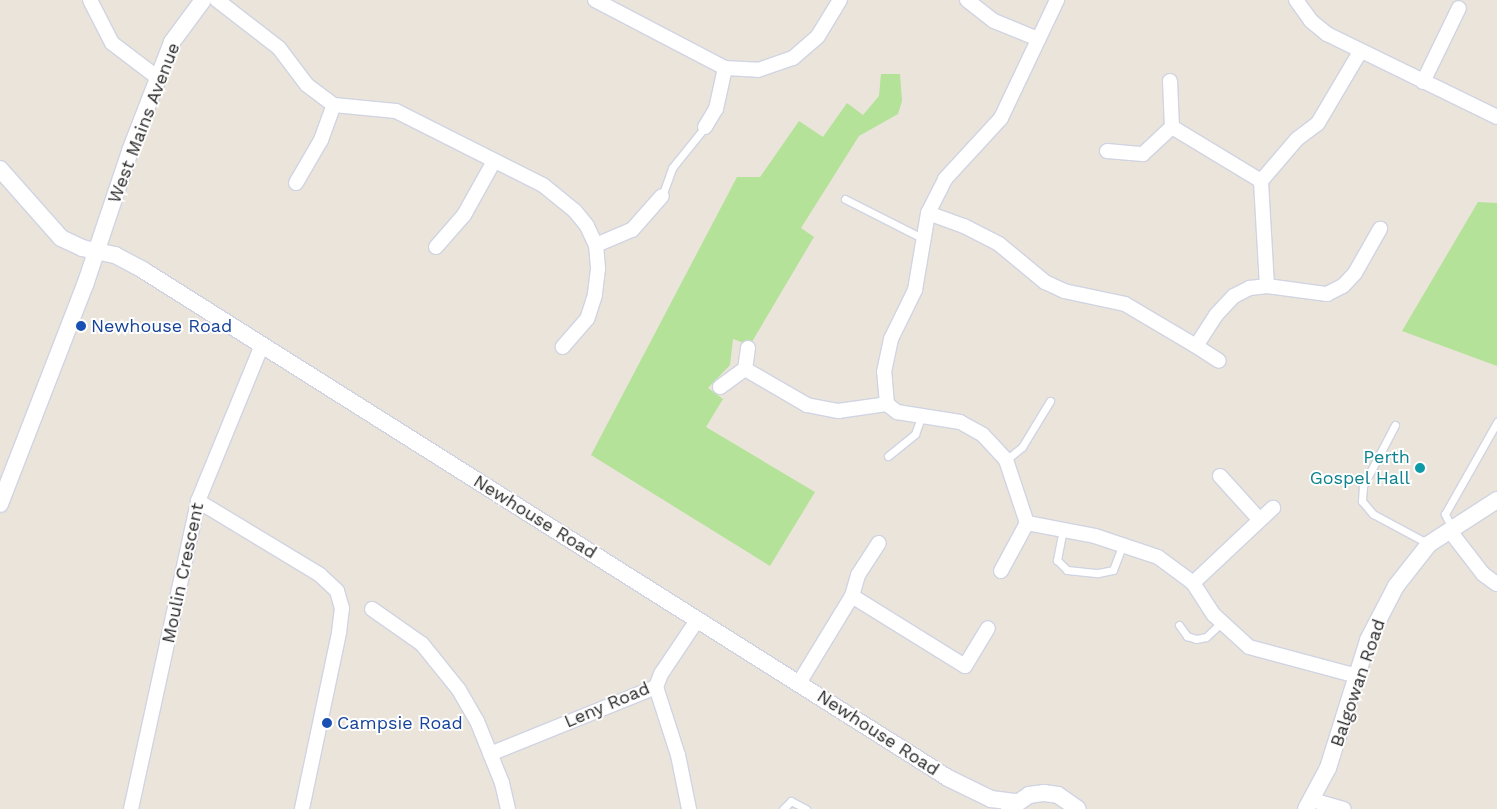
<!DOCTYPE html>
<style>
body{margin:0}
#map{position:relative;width:1497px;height:809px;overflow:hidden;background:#ebe4db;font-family:"Work Sans",sans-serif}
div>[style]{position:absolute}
.green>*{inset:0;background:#b3e298}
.roads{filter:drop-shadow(1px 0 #d0d4e2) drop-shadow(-1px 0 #d0d4e2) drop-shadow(0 1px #d0d4e2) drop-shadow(0 -1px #d0d4e2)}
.service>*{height:7px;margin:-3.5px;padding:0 3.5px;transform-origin:3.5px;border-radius:3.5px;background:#fff}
.minor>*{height:14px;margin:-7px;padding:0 7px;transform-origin:7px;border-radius:7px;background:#fff}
.tertiary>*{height:16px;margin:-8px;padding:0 8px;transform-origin:8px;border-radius:8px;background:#fff}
.dots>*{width:14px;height:14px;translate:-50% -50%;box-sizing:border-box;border:2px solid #fff;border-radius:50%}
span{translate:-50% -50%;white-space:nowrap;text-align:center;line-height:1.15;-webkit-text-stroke:4px #fff;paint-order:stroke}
.street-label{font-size:18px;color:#292929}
.transit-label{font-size:18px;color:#164399}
.left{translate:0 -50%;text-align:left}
.culture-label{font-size:18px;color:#0d838f}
.right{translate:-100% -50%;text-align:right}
</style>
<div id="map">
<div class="green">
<div style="clip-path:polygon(881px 74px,900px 74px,902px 101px,898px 114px,859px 136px,801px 228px,814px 237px,750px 345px,733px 339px,730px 365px,708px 388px,723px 399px,706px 427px,815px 492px,770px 566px,591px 455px,737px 177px,760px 177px,799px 121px,823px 137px,847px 103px,863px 115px,879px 96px)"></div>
<div style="clip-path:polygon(1478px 202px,1497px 203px,1497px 366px,1402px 331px)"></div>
</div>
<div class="roads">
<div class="service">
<div style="left:662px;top:196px;width:30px;rotate:-70deg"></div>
<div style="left:672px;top:168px;width:53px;rotate:-51.2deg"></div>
<div style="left:845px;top:199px;width:86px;rotate:26.9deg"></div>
<div style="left:1395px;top:425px;width:69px;rotate:117.7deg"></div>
<div style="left:1363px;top:486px;width:15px;rotate:94deg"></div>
<div style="left:1362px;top:501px;width:17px;rotate:50deg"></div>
<div style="left:1373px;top:514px;width:64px;rotate:28.2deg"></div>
<div style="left:888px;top:456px;width:35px;rotate:-39deg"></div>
<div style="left:915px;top:434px;width:20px;rotate:-70deg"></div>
<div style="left:1006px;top:460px;width:21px;rotate:-39deg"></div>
<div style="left:1022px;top:447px;width:54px;rotate:-58.7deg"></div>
<div style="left:1452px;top:528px;width:16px;rotate:-117deg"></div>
<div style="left:1445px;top:514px;width:106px;rotate:-60.5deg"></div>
<div style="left:1063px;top:529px;width:32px;rotate:101deg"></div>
<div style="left:1057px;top:560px;width:14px;rotate:45deg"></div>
<div style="left:1067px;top:570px;width:31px;rotate:6deg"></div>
<div style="left:1098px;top:573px;width:15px;rotate:-11deg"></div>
<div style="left:1113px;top:570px;width:28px;rotate:-69deg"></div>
<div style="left:1179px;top:625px;width:14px;rotate:54deg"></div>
<div style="left:1187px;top:636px;width:9px;rotate:18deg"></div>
<div style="left:1196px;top:639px;width:10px;rotate:-11deg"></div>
<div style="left:1206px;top:637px;width:21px;rotate:-43deg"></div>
<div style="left:783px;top:809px;width:11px;rotate:-45deg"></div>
<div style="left:791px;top:801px;width:17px;rotate:28deg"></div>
</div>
<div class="minor">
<div style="left:90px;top:0;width:48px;rotate:62.9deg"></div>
<div style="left:112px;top:43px;width:58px;rotate:37.3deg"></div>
<div style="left:217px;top:0;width:78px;rotate:37.7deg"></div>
<div style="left:279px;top:48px;width:46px;rotate:52.9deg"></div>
<div style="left:307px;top:85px;width:34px;rotate:37deg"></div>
<div style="left:334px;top:105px;width:62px;rotate:5.5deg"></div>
<div style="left:396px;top:111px;width:165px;rotate:26.7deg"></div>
<div style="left:543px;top:185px;width:41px;rotate:39.1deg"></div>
<div style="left:575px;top:211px;width:19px;rotate:51deg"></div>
<div style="left:587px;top:226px;width:21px;rotate:65deg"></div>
<div style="left:596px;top:245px;width:24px;rotate:85deg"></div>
<div style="left:598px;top:269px;width:26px;rotate:97deg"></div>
<div style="left:595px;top:295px;width:25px;rotate:108deg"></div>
<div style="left:587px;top:319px;width:37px;rotate:131deg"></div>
<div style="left:595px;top:0;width:147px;rotate:27.6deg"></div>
<div style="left:725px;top:68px;width:33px;rotate:3deg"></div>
<div style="left:758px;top:70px;width:37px;rotate:-19deg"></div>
<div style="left:793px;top:58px;width:33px;rotate:-41deg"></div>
<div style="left:818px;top:36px;width:42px;rotate:-58.6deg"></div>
<div style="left:967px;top:0;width:34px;rotate:38deg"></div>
<div style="left:994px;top:21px;width:48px;rotate:22.2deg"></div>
<div style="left:1296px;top:0;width:26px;rotate:54deg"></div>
<div style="left:1311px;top:21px;width:21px;rotate:39deg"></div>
<div style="left:1327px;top:34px;width:189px;rotate:26deg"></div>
<div style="left:1423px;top:82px;width:82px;rotate:-64.1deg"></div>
<div style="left:705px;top:127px;width:21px;rotate:-59deg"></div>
<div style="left:716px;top:109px;width:42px;rotate:-77.6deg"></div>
<div style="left:1172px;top:127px;width:104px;rotate:31.2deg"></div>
<div style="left:1107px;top:151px;width:36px;rotate:5deg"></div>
<div style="left:1143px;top:154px;width:40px;rotate:-43deg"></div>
<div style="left:1172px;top:127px;width:46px;rotate:-92.5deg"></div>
<div style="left:296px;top:183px;width:50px;rotate:-59.8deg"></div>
<div style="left:321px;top:140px;width:37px;rotate:-70deg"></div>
<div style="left:928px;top:213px;width:38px;rotate:20deg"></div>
<div style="left:964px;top:226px;width:39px;rotate:27deg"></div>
<div style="left:999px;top:244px;width:60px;rotate:39.6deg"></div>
<div style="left:1045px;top:282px;width:21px;rotate:25deg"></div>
<div style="left:1064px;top:291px;width:62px;rotate:12deg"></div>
<div style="left:1125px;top:304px;width:82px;rotate:30.6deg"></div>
<div style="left:1196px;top:346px;width:37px;rotate:-57deg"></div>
<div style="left:1216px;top:315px;width:26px;rotate:-47deg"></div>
<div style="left:1234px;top:296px;width:18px;rotate:-27deg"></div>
<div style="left:1250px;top:288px;width:17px;rotate:-7deg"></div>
<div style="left:1267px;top:286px;width:105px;rotate:-93.3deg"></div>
<div style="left:1261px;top:181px;width:55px;rotate:-49.4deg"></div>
<div style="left:1297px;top:139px;width:26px;rotate:-37deg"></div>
<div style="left:1318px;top:123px;width:82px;rotate:-59.4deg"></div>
<div style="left:596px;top:245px;width:39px;rotate:-23deg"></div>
<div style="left:632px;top:230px;width:45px;rotate:-48.6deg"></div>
<div style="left:436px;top:247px;width:43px;rotate:-48.8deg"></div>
<div style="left:464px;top:215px;width:62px;rotate:-60.9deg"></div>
<div style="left:1267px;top:286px;width:61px;rotate:7.6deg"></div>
<div style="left:1327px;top:294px;width:18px;rotate:-27deg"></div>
<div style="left:1343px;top:286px;width:18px;rotate:-47deg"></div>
<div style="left:1355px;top:273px;width:51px;rotate:-60.4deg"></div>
<div style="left:1196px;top:346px;width:27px;rotate:33deg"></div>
<div style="left:748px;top:348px;width:21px;rotate:98deg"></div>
<div style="left:745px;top:369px;width:72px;rotate:30.1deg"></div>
<div style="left:807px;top:405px;width:32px;rotate:11deg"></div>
<div style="left:838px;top:411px;width:49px;rotate:-8.1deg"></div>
<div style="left:887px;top:404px;width:13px;rotate:39deg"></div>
<div style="left:897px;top:412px;width:64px;rotate:9deg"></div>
<div style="left:960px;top:422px;width:26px;rotate:29deg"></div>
<div style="left:983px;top:435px;width:34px;rotate:47deg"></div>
<div style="left:1006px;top:460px;width:66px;rotate:71.6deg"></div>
<div style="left:1027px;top:523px;width:69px;rotate:10.8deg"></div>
<div style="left:1095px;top:536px;width:66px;rotate:18.4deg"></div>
<div style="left:1158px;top:557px;width:44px;rotate:36.6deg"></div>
<div style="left:1193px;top:583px;width:38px;rotate:57deg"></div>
<div style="left:1214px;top:615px;width:47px;rotate:42.4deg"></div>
<div style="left:1249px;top:647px;width:112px;rotate:15deg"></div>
<div style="left:720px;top:387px;width:31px;rotate:-36deg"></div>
<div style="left:887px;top:404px;width:32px;rotate:-95deg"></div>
<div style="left:884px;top:372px;width:34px;rotate:-78deg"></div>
<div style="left:891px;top:339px;width:55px;rotate:-63.9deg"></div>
<div style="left:915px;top:290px;width:78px;rotate:-80.4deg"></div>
<div style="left:928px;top:213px;width:38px;rotate:-63deg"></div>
<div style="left:945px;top:179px;width:83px;rotate:-47.4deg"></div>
<div style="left:1001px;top:118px;width:131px;rotate:-64.6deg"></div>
<div style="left:1220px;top:476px;width:58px;rotate:47.8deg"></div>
<div style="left:198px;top:501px;width:143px;rotate:31.2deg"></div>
<div style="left:320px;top:575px;width:23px;rotate:43deg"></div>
<div style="left:337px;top:591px;width:18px;rotate:74deg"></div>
<div style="left:342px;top:608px;width:25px;rotate:97deg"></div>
<div style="left:339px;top:633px;width:180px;rotate:101.9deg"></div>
<div style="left:1452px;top:528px;width:7px;rotate:82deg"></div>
<div style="left:1453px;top:535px;width:49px;rotate:52.4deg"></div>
<div style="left:1483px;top:574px;width:17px;rotate:36deg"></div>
<div style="left:1001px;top:571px;width:55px;rotate:-61.6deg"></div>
<div style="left:1193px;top:583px;width:110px;rotate:-43.2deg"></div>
<div style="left:852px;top:596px;width:133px;rotate:31.8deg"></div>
<div style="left:965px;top:666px;width:44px;rotate:-58.8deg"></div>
<div style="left:372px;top:609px;width:61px;rotate:35deg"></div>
<div style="left:422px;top:644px;width:59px;rotate:51.2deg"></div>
<div style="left:459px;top:690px;width:36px;rotate:60deg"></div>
<div style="left:477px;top:721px;width:67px;rotate:68deg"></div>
<div style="left:502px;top:783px;width:27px;rotate:77deg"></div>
<div style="left:799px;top:683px;width:102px;rotate:-58.7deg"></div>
<div style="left:852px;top:596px;width:22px;rotate:-74deg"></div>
<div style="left:858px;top:575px;width:38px;rotate:-57deg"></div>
<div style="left:656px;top:687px;width:71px;rotate:72.1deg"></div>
<div style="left:678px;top:755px;width:55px;rotate:78.5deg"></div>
<div style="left:490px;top:754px;width:179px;rotate:-22deg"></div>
<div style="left:656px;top:687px;width:14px;rotate:-69deg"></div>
<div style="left:661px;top:674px;width:63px;rotate:-56.1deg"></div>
<div style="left:1312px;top:800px;width:33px;rotate:16deg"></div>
<div style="left:131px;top:809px;width:315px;rotate:-77.7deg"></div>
<div style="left:198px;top:501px;width:169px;rotate:-67.7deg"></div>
</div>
<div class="tertiary">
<div style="left:0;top:169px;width:92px;rotate:48.5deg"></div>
<div style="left:61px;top:238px;width:23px;rotate:25deg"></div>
<div style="left:82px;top:248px;width:34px;rotate:12deg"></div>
<div style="left:115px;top:255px;width:32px;rotate:28deg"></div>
<div style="left:143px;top:270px;width:952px;rotate:32.25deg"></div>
<div style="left:948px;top:778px;width:48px;rotate:26deg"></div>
<div style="left:991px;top:799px;width:26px;rotate:7deg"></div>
<div style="left:0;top:504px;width:235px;rotate:-68.8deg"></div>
<div style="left:85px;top:285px;width:141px;rotate:-71.4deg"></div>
<div style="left:130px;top:151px;width:117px;rotate:-68.9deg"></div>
<div style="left:172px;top:42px;width:52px;rotate:-53.6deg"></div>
<div style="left:1009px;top:809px;width:24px;rotate:-35deg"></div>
<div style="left:1029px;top:795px;width:15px;rotate:-8deg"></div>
<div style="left:1044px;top:793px;width:14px;rotate:8deg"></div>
<div style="left:1058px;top:795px;width:24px;rotate:35deg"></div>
<div style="left:1306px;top:809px;width:47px;rotate:-61.8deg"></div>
<div style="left:1328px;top:768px;width:134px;rotate:-72.6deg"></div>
<div style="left:1368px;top:640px;width:61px;rotate:-62.6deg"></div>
<div style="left:1396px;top:586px;width:53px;rotate:-51.8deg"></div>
<div style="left:1429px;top:544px;width:81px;rotate:-32.9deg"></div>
</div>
</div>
<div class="dots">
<div style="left:81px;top:326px;background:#1a4fb4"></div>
<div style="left:1420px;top:468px;background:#0f9aa8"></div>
<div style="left:327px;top:723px;background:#1a4fb4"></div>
</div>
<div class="street-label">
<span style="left:144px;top:123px;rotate:-69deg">West Mains Avenue</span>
<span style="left:535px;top:517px;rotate:32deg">Newhouse Road</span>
<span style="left:183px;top:573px;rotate:-78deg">Moulin Crescent</span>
<span style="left:1358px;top:683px;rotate:-71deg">Balgowan Road</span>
<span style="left:607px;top:705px;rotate:-23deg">Leny Road</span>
<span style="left:878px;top:733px;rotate:33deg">Newhouse Road</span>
</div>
<div class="transit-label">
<span class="left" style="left:91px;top:326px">Newhouse Road</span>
<span class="left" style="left:337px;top:723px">Campsie Road</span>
</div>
<div class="culture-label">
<span class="right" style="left:1410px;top:468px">Perth<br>Gospel Hall</span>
</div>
</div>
